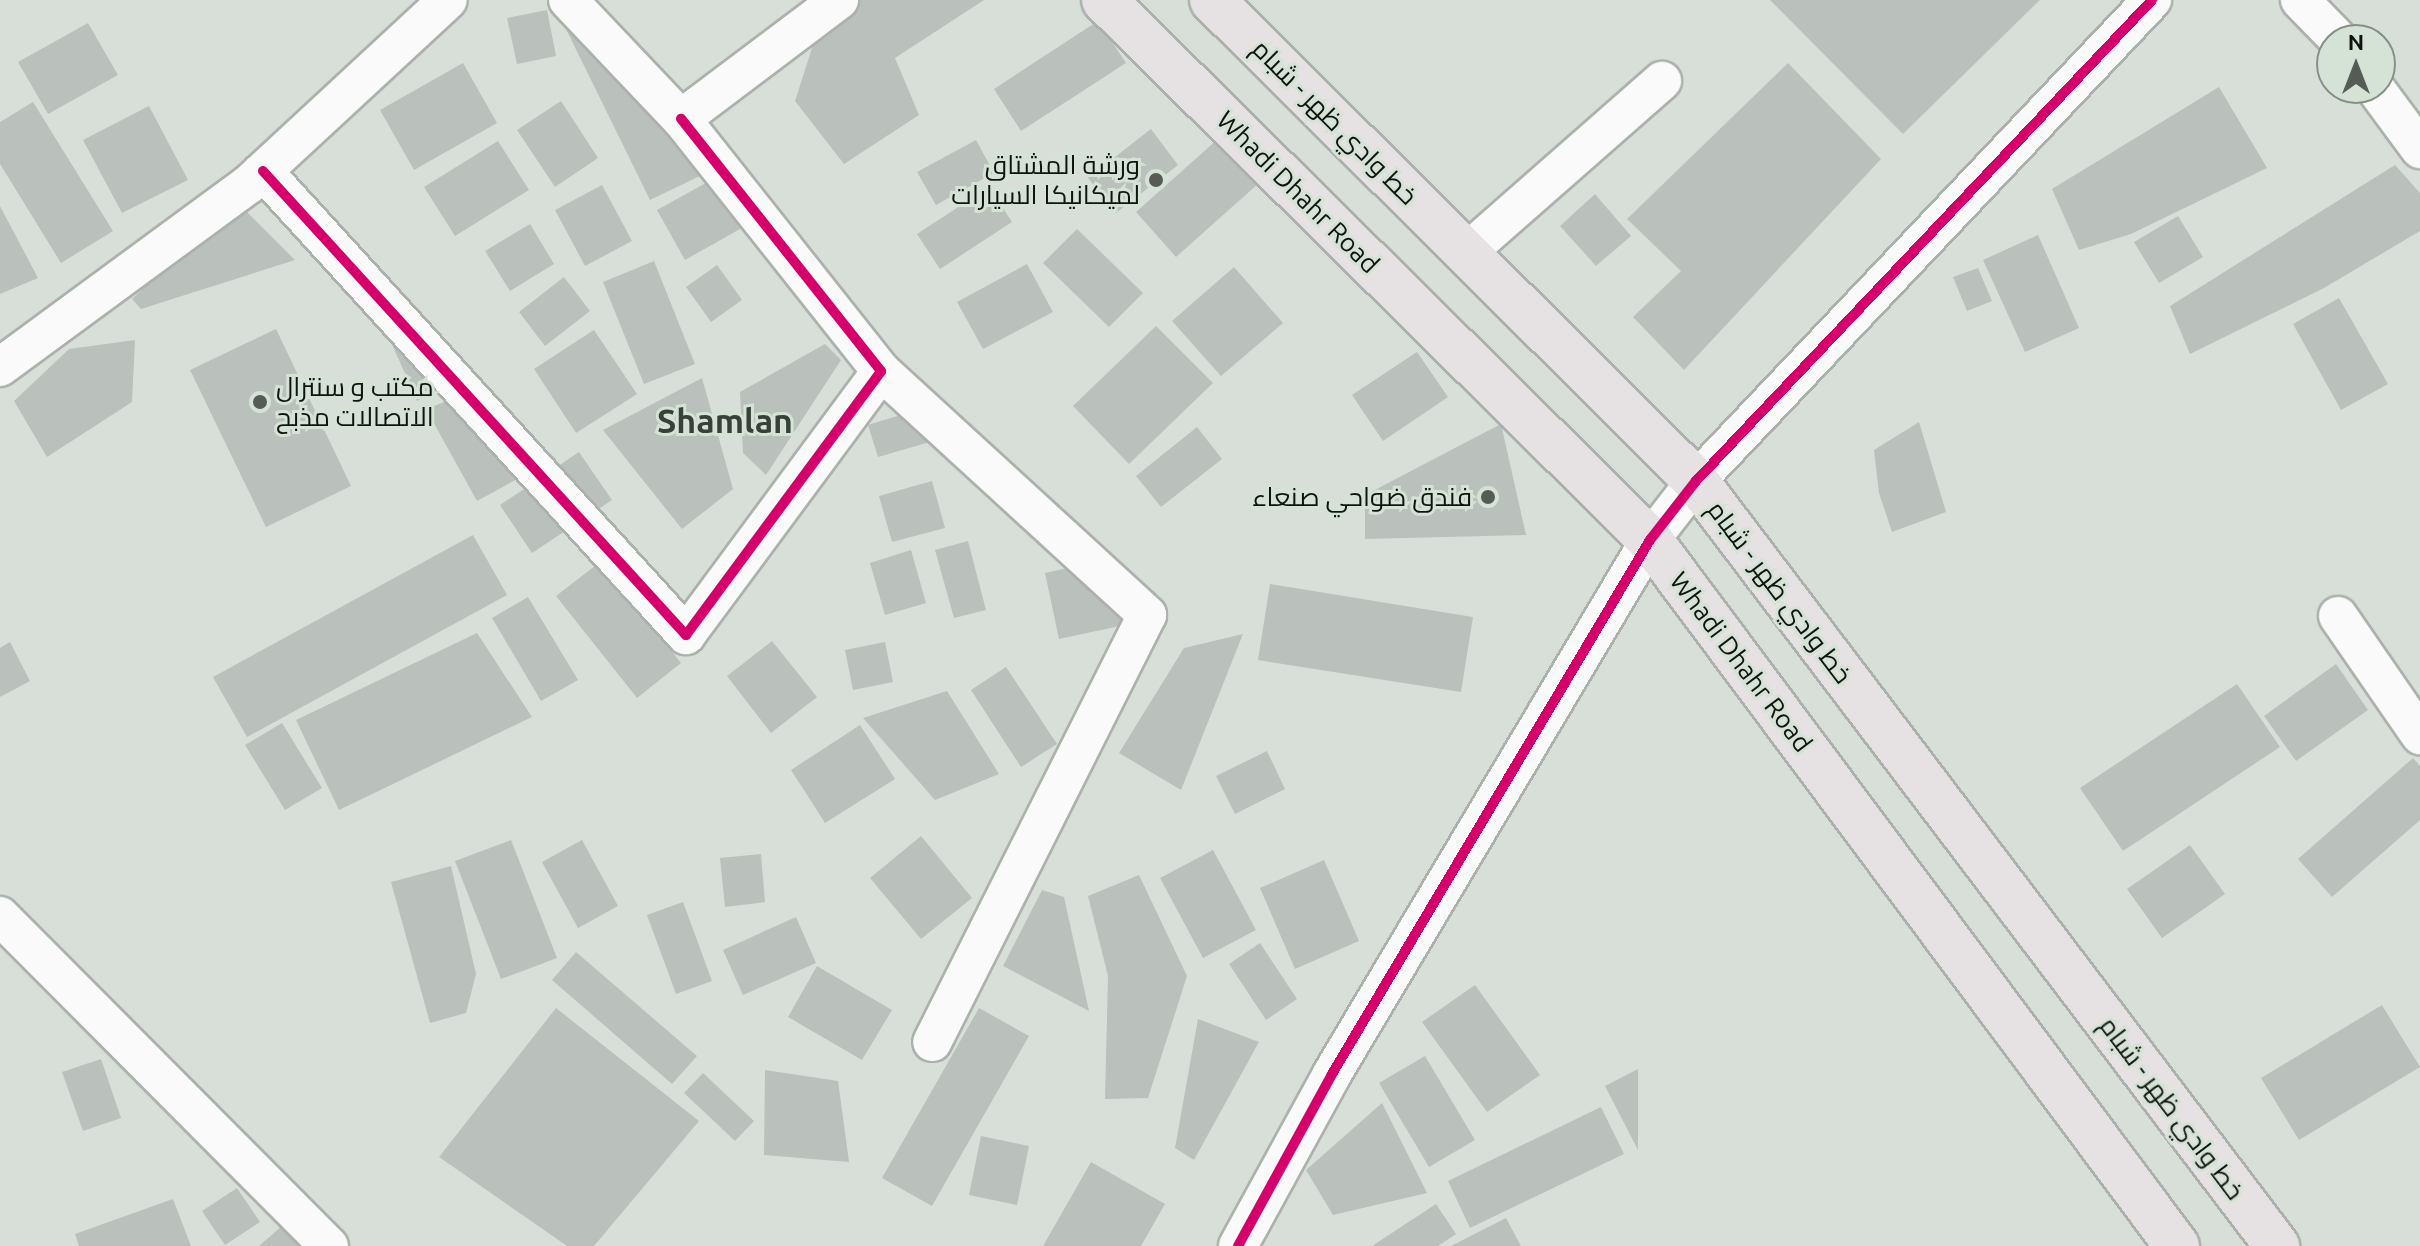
<!DOCTYPE html>
<meta charset="utf-8">
<style>
body{margin:0}
#map{position:relative;width:2420px;height:1246px;overflow:hidden;background:#d8dfd9;font-family:Ubuntu,Cairo,sans-serif}
div>[style]{position:absolute}
.building>*{inset:0;background:#bac0bb}
.roads{filter:drop-shadow(2px 0 #acb1ac) drop-shadow(-2px 0 #acb1ac) drop-shadow(0 2px #acb1ac) drop-shadow(0 -2px #acb1ac)}
.minor>*{height:38px;margin:-19px;padding:0 19px;transform-origin:19px;border-radius:19px;background:#f9faf9}
.major>*{height:44px;margin:-22px;padding:0 22px;transform-origin:22px;border-radius:22px;background:#e6e2e3}
.cycleway>*{height:10px;margin:-5px;padding:0 5px;transform-origin:5px;border-radius:5px;background:#d6006c}
.dots>*{width:22px;height:22px;translate:-50% -50%;box-sizing:border-box;border:4px solid #d5e2d6;border-radius:50%}
span{translate:-50% -50%;white-space:nowrap;text-align:center;line-height:1.15;-webkit-text-stroke:6px #d5e2d6;paint-order:stroke}
.street-label{font-size:26px;color:#101410}
.poi-label{font-size:26px;color:#101410}
.right{translate:-100% -50%;text-align:right}
.left{translate:0 -50%;text-align:left}
.district-label{font-size:34px;color:#364137;font-weight:700}
.north{position:absolute;left:2316px;top:24px;width:80px;height:80px;box-sizing:border-box;background:#d5e2d6;border:2px solid #869087;border-radius:50%;rotate:0deg;font-size:22px;font-weight:700;line-height:32px;text-align:center;color:#101410}
.north::after{content:'';display:block;margin:auto;width:28px;height:36px;background:#565b56;clip-path:polygon(50% 0,100% 100%,50% 72%,0 100%)}
</style>
<div id="map">
<div class="building">
<div style="clip-path:polygon(848px 0,984px 0,895px 58px,919px 115px,844px 164px,795px 101px,822px 17px)"></div>
<div style="clip-path:polygon(1770px 0,2040px 0,1903px 134px)"></div>
<div style="clip-path:polygon(547px 10px,556px 56px,517px 64px,507px 18px)"></div>
<div style="clip-path:polygon(599px 19px,731px 161px,650px 200px,566px 29px)"></div>
<div style="clip-path:polygon(1098px 21px,1126px 63px,1021px 131px,994px 89px)"></div>
<div style="clip-path:polygon(88px 23px,118px 75px,48px 114px,18px 62px)"></div>
<div style="clip-path:polygon(463px 63px,497px 123px,414px 170px,380px 110px)"></div>
<div style="clip-path:polygon(1788px 63px,1881px 159px,1684px 370px,1633px 317px,1681px 271px,1627px 219px)"></div>
<div style="clip-path:polygon(2219px 87px,2267px 168px,2131px 234px,2079px 250px,2052px 189px)"></div>
<div style="clip-path:polygon(561px 101px,598px 158px,555px 187px,517px 130px)"></div>
<div style="clip-path:polygon(33px 102px,113px 231px,61px 263px,0 164px,0 122px)"></div>
<div style="clip-path:polygon(149px 106px,188px 180px,122px 213px,83px 140px)"></div>
<div style="clip-path:polygon(1151px 129px,1178px 165px,1116px 213px,1088px 178px)"></div>
<div style="clip-path:polygon(1219px 138px,1259px 183px,1176px 257px,1136px 212px)"></div>
<div style="clip-path:polygon(976px 140px,994px 173px,936px 205px,917px 172px)"></div>
<div style="clip-path:polygon(498px 141px,529px 190px,455px 236px,424px 187px)"></div>
<div style="clip-path:polygon(742px 163px,770px 212px,685px 260px,657px 210px)"></div>
<div style="clip-path:polygon(2395px 165px,2420px 193px,2420px 231px,2324px 288px,2190px 354px,2170px 306px)"></div>
<div style="clip-path:polygon(602px 185px,632px 241px,585px 266px,555px 210px)"></div>
<div style="clip-path:polygon(989px 187px,1012px 222px,940px 269px,917px 234px)"></div>
<div style="clip-path:polygon(1595px 194px,1631px 236px,1596px 266px,1560px 226px)"></div>
<div style="clip-path:polygon(237px 202px,295px 260px,141px 309px,132px 299px)"></div>
<div style="clip-path:polygon(0 206px,38px 278px,0 294px)"></div>
<div style="clip-path:polygon(2178px 216px,2203px 257px,2159px 283px,2134px 242px)"></div>
<div style="clip-path:polygon(530px 224px,554px 264px,510px 291px,485px 251px)"></div>
<div style="clip-path:polygon(1077px 229px,1143px 293px,1109px 327px,1043px 263px)"></div>
<div style="clip-path:polygon(2038px 235px,2079px 328px,2025px 352px,1983px 260px)"></div>
<div style="clip-path:polygon(355px 260px,461px 374px,417px 401px)"></div>
<div style="clip-path:polygon(654px 261px,695px 364px,644px 384px,603px 282px)"></div>
<div style="clip-path:polygon(1027px 264px,1053px 312px,983px 349px,957px 302px)"></div>
<div style="clip-path:polygon(717px 265px,742px 300px,711px 322px,686px 287px)"></div>
<div style="clip-path:polygon(1234px 267px,1283px 323px,1221px 376px,1172px 321px)"></div>
<div style="clip-path:polygon(1978px 268px,1992px 301px,1967px 311px,1953px 277px)"></div>
<div style="clip-path:polygon(564px 277px,590px 311px,545px 346px,519px 312px)"></div>
<div style="clip-path:polygon(2339px 298px,2388px 384px,2341px 410px,2293px 324px)"></div>
<div style="clip-path:polygon(1156px 326px,1213px 383px,1129px 464px,1073px 406px)"></div>
<div style="clip-path:polygon(276px 329px,351px 486px,266px 527px,190px 370px)"></div>
<div style="clip-path:polygon(594px 330px,637px 394px,576px 433px,534px 369px)"></div>
<div style="clip-path:polygon(135px 340px,132px 402px,47px 457px,14px 401px,69px 349px)"></div>
<div style="clip-path:polygon(825px 344px,841px 360px,766px 475px,743px 453px,740px 392px)"></div>
<div style="clip-path:polygon(1417px 352px,1448px 397px,1383px 441px,1352px 395px)"></div>
<div style="clip-path:polygon(702px 378px,733px 489px,682px 529px,603px 430px)"></div>
<div style="clip-path:polygon(479px 389px,541px 466px,477px 501px,426px 409px)"></div>
<div style="clip-path:polygon(930px 406px,940px 439px,878px 457px,868px 425px)"></div>
<div style="clip-path:polygon(1919px 422px,1946px 512px,1892px 532px,1879px 493px,1874px 450px)"></div>
<div style="clip-path:polygon(1501px 424px,1526px 535px,1365px 539px,1365px 495px)"></div>
<div style="clip-path:polygon(1197px 427px,1222px 459px,1161px 507px,1136px 476px)"></div>
<div style="clip-path:polygon(579px 452px,612px 500px,532px 553px,500px 505px)"></div>
<div style="clip-path:polygon(932px 481px,945px 528px,892px 542px,879px 496px)"></div>
<div style="clip-path:polygon(473px 535px,507px 595px,247px 737px,213px 677px)"></div>
<div style="clip-path:polygon(968px 541px,986px 610px,954px 618px,935px 550px)"></div>
<div style="clip-path:polygon(911px 550px,926px 603px,885px 615px,870px 563px)"></div>
<div style="clip-path:polygon(1114px 558px,1129px 624px,1059px 639px,1045px 573px)"></div>
<div style="clip-path:polygon(600px 562px,681px 663px,637px 698px,556px 596px)"></div>
<div style="clip-path:polygon(1270px 584px,1473px 617px,1461px 692px,1258px 660px)"></div>
<div style="clip-path:polygon(528px 597px,578px 680px,541px 701px,492px 618px)"></div>
<div style="clip-path:polygon(477px 633px,532px 717px,339px 810px,296px 720px)"></div>
<div style="clip-path:polygon(1243px 634px,1181px 790px,1119px 753px,1184px 648px)"></div>
<div style="clip-path:polygon(772px 641px,817px 697px,771px 733px,727px 676px)"></div>
<div style="clip-path:polygon(10px 642px,30px 681px,0 697px,0 648px)"></div>
<div style="clip-path:polygon(885px 642px,893px 682px,853px 690px,845px 650px)"></div>
<div style="clip-path:polygon(2336px 664px,2368px 710px,2296px 761px,2264px 716px)"></div>
<div style="clip-path:polygon(1006px 667px,1057px 744px,1021px 767px,971px 690px)"></div>
<div style="clip-path:polygon(2237px 684px,2280px 747px,2123px 851px,2080px 788px)"></div>
<div style="clip-path:polygon(947px 691px,999px 774px,935px 800px,863px 718px)"></div>
<div style="clip-path:polygon(282px 723px,322px 788px,285px 810px,245px 745px)"></div>
<div style="clip-path:polygon(860px 725px,895px 779px,825px 823px,791px 770px)"></div>
<div style="clip-path:polygon(1267px 751px,1285px 789px,1235px 814px,1216px 776px)"></div>
<div style="clip-path:polygon(2413px 758px,2420px 766px,2420px 820px,2332px 897px,2298px 859px)"></div>
<div style="clip-path:polygon(921px 836px,972px 898px,921px 939px,870px 878px)"></div>
<div style="clip-path:polygon(511px 840px,557px 958px,501px 979px,455px 861px)"></div>
<div style="clip-path:polygon(582px 840px,618px 906px,578px 928px,542px 862px)"></div>
<div style="clip-path:polygon(2190px 845px,2225px 894px,2162px 938px,2127px 889px)"></div>
<div style="clip-path:polygon(1213px 850px,1256px 930px,1203px 958px,1160px 878px)"></div>
<div style="clip-path:polygon(761px 854px,765px 902px,725px 907px,720px 858px)"></div>
<div style="clip-path:polygon(1324px 860px,1359px 941px,1295px 969px,1260px 888px)"></div>
<div style="clip-path:polygon(451px 866px,476px 974px,466px 1013px,430px 1023px,391px 882px)"></div>
<div style="clip-path:polygon(1139px 875px,1187px 976px,1148px 1098px,1105px 1099px,1108px 976px,1088px 896px)"></div>
<div style="clip-path:polygon(1042px 890px,1064px 897px,1089px 1011px,1003px 966px)"></div>
<div style="clip-path:polygon(683px 902px,712px 981px,676px 994px,647px 915px)"></div>
<div style="clip-path:polygon(796px 917px,816px 963px,743px 995px,723px 950px)"></div>
<div style="clip-path:polygon(1260px 943px,1297px 999px,1266px 1020px,1229px 964px)"></div>
<div style="clip-path:polygon(576px 952px,697px 1056px,672px 1084px,552px 980px)"></div>
<div style="clip-path:polygon(817px 966px,892px 1010px,862px 1060px,788px 1017px)"></div>
<div style="clip-path:polygon(1475px 985px,1540px 1075px,1487px 1112px,1422px 1022px)"></div>
<div style="clip-path:polygon(2382px 1005px,2420px 1067px,2299px 1140px,2261px 1078px)"></div>
<div style="clip-path:polygon(556px 1008px,699px 1121px,594px 1246px,567px 1246px,439px 1157px)"></div>
<div style="clip-path:polygon(979px 1008px,1029px 1036px,932px 1206px,882px 1178px)"></div>
<div style="clip-path:polygon(1198px 1019px,1259px 1042px,1194px 1160px,1175px 1148px)"></div>
<div style="clip-path:polygon(1425px 1056px,1475px 1140px,1429px 1167px,1379px 1083px)"></div>
<div style="clip-path:polygon(101px 1059px,121px 1118px,83px 1131px,62px 1072px)"></div>
<div style="clip-path:polygon(1638px 1069px,1638px 1150px,1605px 1086px)"></div>
<div style="clip-path:polygon(765px 1070px,838px 1081px,849px 1162px,764px 1155px)"></div>
<div style="clip-path:polygon(703px 1073px,754px 1121px,735px 1141px,684px 1093px)"></div>
<div style="clip-path:polygon(1382px 1103px,1427px 1193px,1333px 1215px,1306px 1170px)"></div>
<div style="clip-path:polygon(1601px 1107px,1624px 1154px,1470px 1228px,1448px 1181px)"></div>
<div style="clip-path:polygon(981px 1136px,1029px 1146px,1017px 1205px,969px 1195px)"></div>
<div style="clip-path:polygon(1091px 1162px,1165px 1204px,1141px 1246px,1043px 1246px)"></div>
<div style="clip-path:polygon(237px 1188px,260px 1222px,225px 1245px,202px 1211px)"></div>
<div style="clip-path:polygon(173px 1199px,191px 1246px,79px 1246px,75px 1234px)"></div>
<div style="clip-path:polygon(1436px 1204px,1456px 1234px,1438px 1246px,1372px 1246px)"></div>
<div style="clip-path:polygon(1506px 1218px,1521px 1246px,1451px 1246px)"></div>
<div style="clip-path:polygon(289px 1220px,311px 1246px,259px 1246px)"></div>
</div>
<div class="roads">
<div class="minor">
<div style="left:568px;top:0;width:164px;rotate:46.5deg"></div>
<div style="left:681px;top:119px;width:198px;rotate:-37deg"></div>
<div style="left:2300px;top:0;width:56px;rotate:45.7deg"></div>
<div style="left:2375px;top:88px;width:76px;rotate:53.6deg"></div>
<div style="left:263px;top:171px;width:628px;rotate:47.65deg"></div>
<div style="left:686px;top:635px;width:328px;rotate:-53.5deg"></div>
<div style="left:881px;top:371px;width:322px;rotate:-128.4deg"></div>
<div style="left:1466px;top:253px;width:261px;rotate:-41.3deg"></div>
<div style="left:0;top:367px;width:308px;rotate:-36.3deg"></div>
<div style="left:248px;top:185px;width:272px;rotate:-42.8deg"></div>
<div style="left:881px;top:371px;width:361px;rotate:42.5deg"></div>
<div style="left:1147px;top:615px;width:478px;rotate:116.7deg"></div>
<div style="left:2338px;top:616px;width:145px;rotate:55.4deg"></div>
<div style="left:0;top:916px;width:466px;rotate:45.1deg"></div>
<div style="left:1238px;top:1246px;width:196px;rotate:-61.3deg"></div>
<div style="left:1332px;top:1074px;width:622px;rotate:-59.23deg"></div>
<div style="left:1650px;top:540px;width:75px;rotate:-52.1deg"></div>
<div style="left:1696px;top:481px;width:663px;rotate:-46.53deg"></div>
</div>
<div class="major">
<div style="left:1104px;top:0;width:768px;rotate:44.68deg"></div>
<div style="left:1650px;top:540px;width:881px;rotate:53.26deg"></div>
<div style="left:1212px;top:0;width:682px;rotate:44.82deg"></div>
<div style="left:1696px;top:481px;width:961px;rotate:52.78deg"></div>
</div>
</div>
<div class="cycleway">
<div style="left:263px;top:171px;width:628px;rotate:47.65deg"></div>
<div style="left:686px;top:635px;width:328px;rotate:-53.5deg"></div>
<div style="left:881px;top:371px;width:322px;rotate:-128.4deg"></div>
<div style="left:1238px;top:1246px;width:196px;rotate:-61.3deg"></div>
<div style="left:1332px;top:1074px;width:622px;rotate:-59.23deg"></div>
<div style="left:1650px;top:540px;width:75px;rotate:-52.1deg"></div>
<div style="left:1696px;top:481px;width:663px;rotate:-46.53deg"></div>
</div>
<div class="dots">
<div style="left:1156px;top:180px;background:#565b56"></div>
<div style="left:260px;top:402px;background:#565b56"></div>
<div style="left:1488px;top:497px;background:#565b56"></div>
</div>
<div class="street-label">
<span style="left:1335px;top:122px;rotate:45deg">خط وادي ظهر - شبام</span>
<span style="left:1298px;top:192px;rotate:45deg">Whadi Dhahr Road</span>
<span style="left:1780px;top:592px;rotate:53deg">خط وادي ظهر - شبام</span>
<span style="left:1741px;top:662px;rotate:53deg">Whadi Dhahr Road</span>
<span style="left:2172px;top:1108px;rotate:53deg">خط وادي ظهر - شبام</span>
</div>
<div class="poi-label">
<span class="right" style="left:1140px;top:180px">ورشة المشتاق<br>لميكانيكا السيارات</span>
<span class="left" style="left:276px;top:402px">مكتب و سنترال<br>الاتصالات مذبح</span>
<span class="right" style="left:1472px;top:497px">فندق ضواحي صنعاء</span>
</div>
<div class="district-label">
<span style="left:725px;top:421px">Shamlan</span>
</div>
<div class="north">N</div>
</div>
